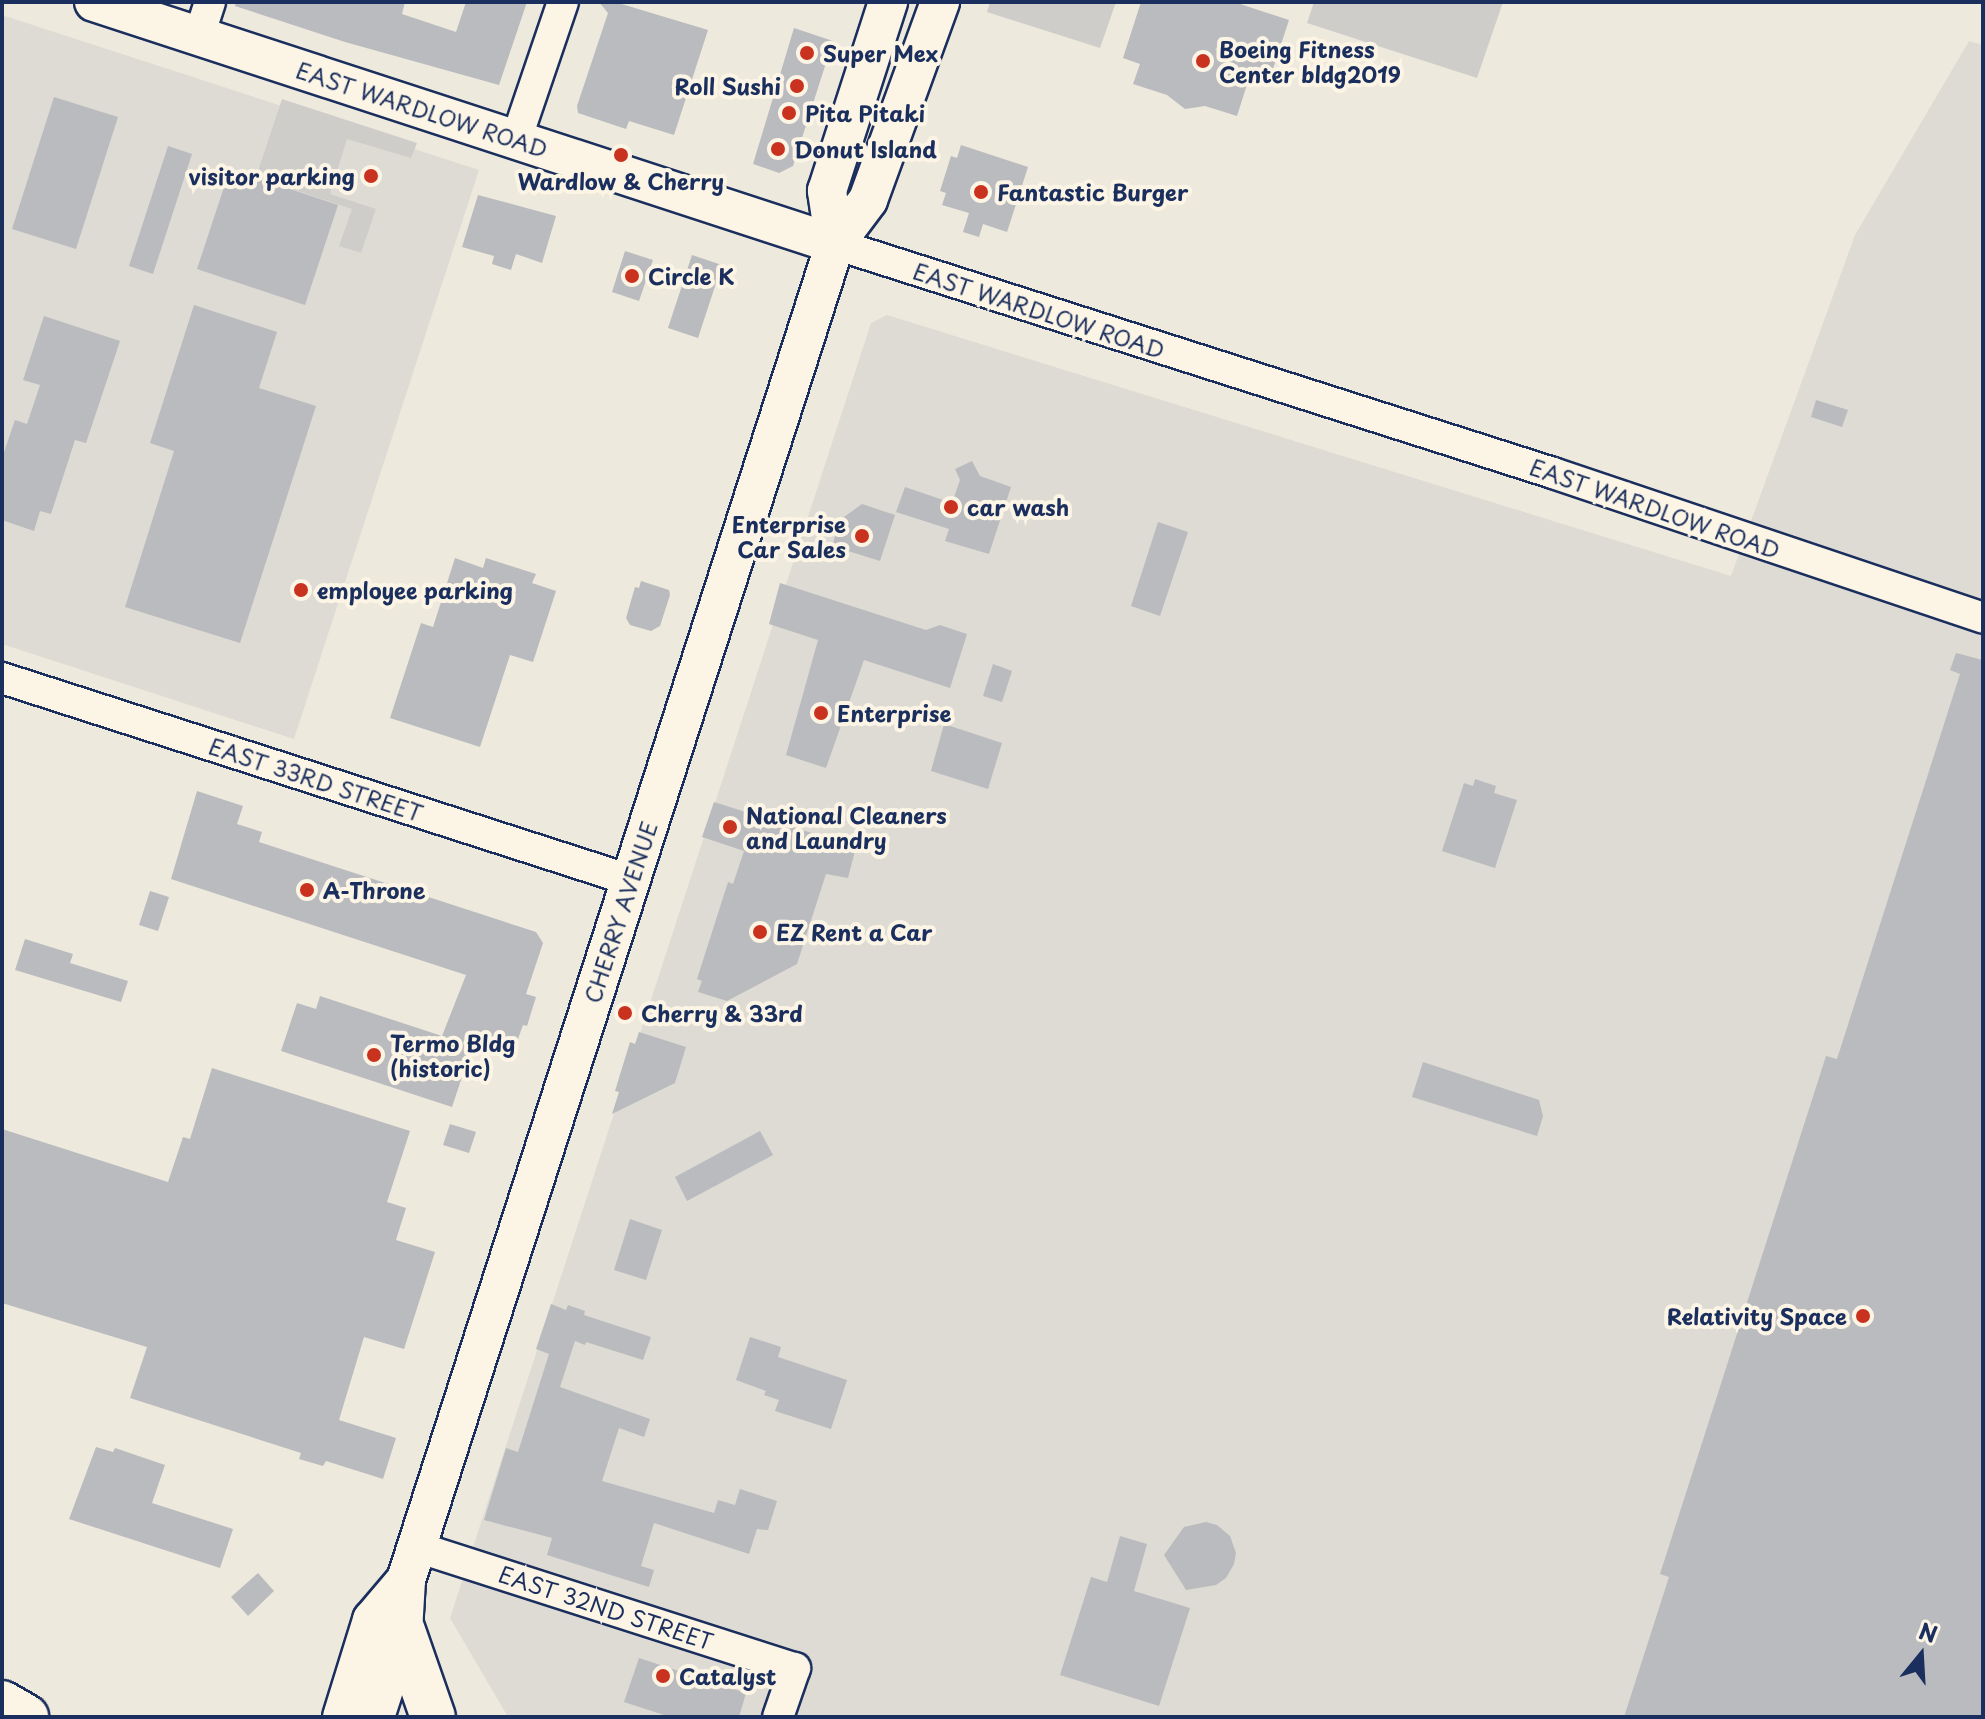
<!DOCTYPE html>
<style>
body{margin:0}
#map{position:relative;width:1985px;height:1719px;overflow:hidden;background:#eee9dd;font-family:"Playpen Sans",sans-serif}
div>[style]{position:absolute}
.built>*{inset:0;background:#dedbd4}
.green>*{inset:0;background:#cfcdca}
.building>*{inset:0;background:#babbbe}
.roads{filter:drop-shadow(2px 0 #1b2f5e) drop-shadow(-2px 0 #1b2f5e) drop-shadow(0 2px #1b2f5e) drop-shadow(0 -2px #1b2f5e)}
.minor>*{height:30px;margin:-15px;padding:0 15px;transform-origin:15px;border-radius:15px;background:#fcf5e5}
.major>*{height:38px;margin:-19px;padding:0 19px;transform-origin:19px;border-radius:19px;background:#fcf5e5}
.highway>*{height:44px;margin:-22px;padding:0 22px;transform-origin:22px;border-radius:22px;background:#fcf5e5}
.dots>*{width:22px;height:22px;translate:-50% -50%;box-sizing:border-box;border:4px solid #fcf5e5;border-radius:50%}
span{translate:-50% -50%;white-space:nowrap;text-align:center;line-height:1.15;-webkit-text-stroke:8px #fcf5e5;paint-order:stroke}
.poi-label{font-size:22px;color:#1b2f5e;font-weight:700}
.left{translate:0 -50%;text-align:left}
.right{translate:-100% -50%;text-align:right}
.street-label{font-size:22px;color:#1b2f5e}
.frame{position:absolute;inset:0;border:4px solid #1b2f5e;pointer-events:none}
.north{position:absolute;left:1881px;top:1615px;width:80px;height:80px;-webkit-text-stroke:6px #fcf5e5;paint-order:stroke;rotate:18deg;font-size:22px;font-weight:700;line-height:32px;text-align:center;color:#1b2f5e}
.north::after{content:'';display:block;margin:auto;width:28px;height:36px;background:#1b2f5e;clip-path:polygon(50% 0,100% 100%,50% 72%,0 100%)}
</style>
<div id="map">
<div class="built">
<div style="clip-path:polygon(2px 15px,479px 170px,294px 739px,2px 644px)"></div>
<div style="clip-path:polygon(1969px 41px,1983px 45px,1983px 1717px,508px 1717px,450px 1618px,871px 323px,887px 315px,1731px 576px,1855px 235px)"></div>
</div>
<div class="green">
<div style="clip-path:polygon(990px 2px,1116px 2px,1100px 48px,987px 12px)"></div>
<div style="clip-path:polygon(1314px 2px,1503px 2px,1477px 78px,1307px 23px)"></div>
<div style="clip-path:polygon(282px 99px,417px 143px,411px 158px,347px 139px,330px 194px,376px 209px,361px 253px,339px 246px,352px 209px,256px 177px)"></div>
</div>
<div class="building">
<div style="clip-path:polygon(236px 2px,405px 2px,402px 14px,456px 32px,466px 2px,527px 2px,499px 85px,345px 42px,235px 6px)"></div>
<div style="clip-path:polygon(599px 2px,615px 2px,708px 30px,674px 135px,629px 121px,626px 129px,578px 113px,577px 106px,608px 13px)"></div>
<div style="clip-path:polygon(1141px 2px,1234px 2px,1289px 20px,1270px 78px,1251px 72px,1237px 116px,1205px 106px,1185px 109px,1167px 95px,1133px 84px,1140px 64px,1123px 58px)"></div>
<div style="clip-path:polygon(794px 28px,833px 41px,793px 166px,779px 173px,753px 164px)"></div>
<div style="clip-path:polygon(54px 97px,118px 117px,76px 249px,12px 229px)"></div>
<div style="clip-path:polygon(961px 145px,1028px 167px,1007px 232px,983px 224px,979px 237px,963px 232px,969px 213px,942px 205px,946px 193px,940px 191px,951px 156px,957px 158px)"></div>
<div style="clip-path:polygon(168px 146px,192px 154px,153px 274px,129px 266px)"></div>
<div style="clip-path:polygon(230px 169px,338px 205px,305px 305px,197px 269px)"></div>
<div style="clip-path:polygon(478px 195px,556px 216px,542px 263px,516px 254px,511px 270px,492px 264px,494px 256px,462px 247px)"></div>
<div style="clip-path:polygon(625px 251px,653px 260px,639px 301px,612px 292px)"></div>
<div style="clip-path:polygon(692px 255px,722px 265px,698px 338px,668px 328px)"></div>
<div style="clip-path:polygon(194px 305px,277px 332px,259px 388px,316px 406px,240px 643px,125px 607px,174px 451px,150px 443px)"></div>
<div style="clip-path:polygon(44px 316px,120px 341px,86px 443px,75px 440px,51px 514px,40px 511px,34px 531px,2px 520px,2px 458px,15px 420px,27px 424px,40px 385px,23px 380px)"></div>
<div style="clip-path:polygon(1816px 400px,1848px 410px,1842px 427px,1811px 417px)"></div>
<div style="clip-path:polygon(972px 461px,980px 476px,1011px 487px,989px 554px,945px 541px,949px 529px,896px 512px,905px 487px,952px 503px,960px 480px,955px 469px)"></div>
<div style="clip-path:polygon(862px 504px,895px 515px,880px 561px,832px 546px,840px 520px)"></div>
<div style="clip-path:polygon(1158px 522px,1188px 532px,1160px 616px,1131px 606px)"></div>
<div style="clip-path:polygon(455px 558px,483px 568px,486px 558px,536px 574px,532px 583px,556px 591px,533px 662px,510px 655px,480px 747px,390px 718px,421px 623px,433px 627px)"></div>
<div style="clip-path:polygon(641px 581px,669px 590px,670px 595px,660px 626px,651px 631px,630px 625px,626px 618px,635px 587px,639px 588px)"></div>
<div style="clip-path:polygon(780px 583px,926px 630px,940px 625px,967px 634px,950px 688px,864px 660px,826px 768px,786px 755px,818px 640px,769px 624px)"></div>
<div style="clip-path:polygon(1956px 653px,1983px 660px,1983px 1717px,1624px 1717px,1669px 1577px,1660px 1574px,1826px 1056px,1837px 1059px,1960px 674px,1950px 670px)"></div>
<div style="clip-path:polygon(993px 664px,1012px 671px,1002px 702px,983px 696px)"></div>
<div style="clip-path:polygon(944px 724px,1002px 743px,988px 789px,931px 771px)"></div>
<div style="clip-path:polygon(1475px 779px,1496px 786px,1494px 793px,1517px 800px,1495px 868px,1442px 851px,1464px 783px,1473px 786px)"></div>
<div style="clip-path:polygon(197px 791px,243px 806px,237px 824px,262px 832px,259px 842px,536px 932px,543px 943px,526px 994px,536px 997px,527px 1026px,523px 1025px,518px 1039px,506px 1046px,476px 1035px,452px 1107px,281px 1051px,297px 1003px,316px 1009px,320px 996px,442px 1036px,466px 975px,171px 879px)"></div>
<div style="clip-path:polygon(714px 802px,856px 847px,848px 878px,826px 874px,797px 964px,727px 1001px,698px 992px,702px 981px,697px 979px,728px 882px,733px 884px,744px 851px,702px 837px)"></div>
<div style="clip-path:polygon(150px 891px,169px 897px,158px 931px,139px 925px)"></div>
<div style="clip-path:polygon(25px 939px,73px 954px,70px 963px,128px 981px,121px 1002px,15px 970px)"></div>
<div style="clip-path:polygon(639px 1032px,686px 1047px,675px 1083px,612px 1114px,619px 1092px,615px 1091px,630px 1042px,635px 1044px)"></div>
<div style="clip-path:polygon(1423px 1062px,1539px 1100px,1543px 1116px,1537px 1136px,1412px 1097px)"></div>
<div style="clip-path:polygon(212px 1068px,410px 1131px,387px 1202px,406px 1208px,396px 1240px,435px 1252px,404px 1349px,364px 1337px,339px 1420px,396px 1438px,383px 1479px,326px 1461px,323px 1466px,299px 1459px,301px 1453px,130px 1398px,147px 1347px,2px 1303px,2px 1129px,168px 1182px,183px 1137px,190px 1139px)"></div>
<div style="clip-path:polygon(450px 1124px,476px 1132px,469px 1153px,443px 1145px)"></div>
<div style="clip-path:polygon(760px 1131px,773px 1155px,687px 1201px,675px 1177px)"></div>
<div style="clip-path:polygon(630px 1219px,662px 1230px,646px 1280px,614px 1270px)"></div>
<div style="clip-path:polygon(551px 1304px,566px 1310px,568px 1305px,585px 1311px,584px 1315px,651px 1337px,643px 1360px,586px 1342px,585px 1345px,575px 1341px,560px 1387px,650px 1419px,644px 1437px,619px 1428px,602px 1481px,714px 1513px,718px 1500px,735px 1505px,740px 1489px,777px 1501px,768px 1530px,757px 1529px,749px 1554px,654px 1523px,641px 1566px,654px 1570px,649px 1587px,547px 1555px,552px 1538px,484px 1520px,506px 1448px,518px 1452px,549px 1354px,536px 1349px)"></div>
<div style="clip-path:polygon(750px 1337px,781px 1347px,778px 1357px,847px 1380px,831px 1429px,775px 1411px,779px 1400px,764px 1395px,766px 1391px,736px 1380px)"></div>
<div style="clip-path:polygon(96px 1447px,113px 1452px,115px 1448px,165px 1465px,152px 1503px,233px 1529px,220px 1568px,69px 1519px)"></div>
<div style="clip-path:polygon(1206px 1522px,1217px 1525px,1230px 1536px,1236px 1553px,1234px 1564px,1226px 1578px,1216px 1585px,1186px 1590px,1164px 1555px,1184px 1527px)"></div>
<div style="clip-path:polygon(1120px 1536px,1147px 1544px,1134px 1591px,1190px 1608px,1159px 1706px,1060px 1675px,1091px 1577px,1107px 1582px)"></div>
<div style="clip-path:polygon(258px 1573px,274px 1591px,248px 1616px,231px 1597px)"></div>
<div style="clip-path:polygon(639px 1658px,746px 1693px,739px 1717px,670px 1717px,624px 1702px)"></div>
</div>
<div class="roads">
<div class="minor">
<div style="left:199px;top:36px;width:36px;rotate:-72deg"></div>
<div style="left:516px;top:140px;width:146px;rotate:-71.2deg"></div>
<div style="left:835px;top:244px;width:754px;rotate:17.69deg"></div>
<div style="left:1553px;top:473px;width:454px;rotate:18.6deg"></div>
<div style="left:2px;top:678px;width:660px;rotate:17.83deg"></div>
<div style="left:417px;top:1547px;width:397px;rotate:17.8deg"></div>
<div style="left:795px;top:1668px;width:52px;rotate:109.1deg"></div>
</div>
<div class="major">
<div style="left:94px;top:2px;width:780px;rotate:18.09deg"></div>
<div style="left:835px;top:244px;width:54px;rotate:-98.6deg"></div>
<div style="left:827px;top:191px;width:199px;rotate:-72.1deg"></div>
<div style="left:342px;top:1717px;width:102px;rotate:-72.8deg"></div>
<div style="left:372px;top:1620px;width:52px;rotate:-49.6deg"></div>
<div style="left:375px;top:1717px;width:90px;rotate:-72deg"></div>
<div style="left:403px;top:1631px;width:51px;rotate:-86.6deg"></div>
<div style="left:406px;top:1580px;width:1403px;rotate:-72.2deg"></div>
<div style="left:835px;top:244px;width:55px;rotate:-53.1deg"></div>
<div style="left:868px;top:200px;width:211px;rotate:-70deg"></div>
</div>
<div class="highway">
<div style="left:403px;top:1631px;width:91px;rotate:70.8deg"></div>
<div style="left:2px;top:1703px;width:28px;rotate:30deg"></div>
</div>
</div>
<div class="dots">
<div style="left:807px;top:53px;background:#c8321e"></div>
<div style="left:1203px;top:61px;background:#c8321e"></div>
<div style="left:797px;top:86px;background:#c8321e"></div>
<div style="left:789px;top:113px;background:#c8321e"></div>
<div style="left:778px;top:149px;background:#c8321e"></div>
<div style="left:621px;top:155px;background:#c8321e"></div>
<div style="left:371px;top:176px;background:#c8321e"></div>
<div style="left:981px;top:192px;background:#c8321e"></div>
<div style="left:632px;top:276px;background:#c8321e"></div>
<div style="left:951px;top:507px;background:#c8321e"></div>
<div style="left:862px;top:536px;background:#c8321e"></div>
<div style="left:301px;top:590px;background:#c8321e"></div>
<div style="left:821px;top:713px;background:#c8321e"></div>
<div style="left:730px;top:827px;background:#c8321e"></div>
<div style="left:307px;top:890px;background:#c8321e"></div>
<div style="left:760px;top:932px;background:#c8321e"></div>
<div style="left:625px;top:1013px;background:#c8321e"></div>
<div style="left:374px;top:1055px;background:#c8321e"></div>
<div style="left:1863px;top:1316px;background:#c8321e"></div>
<div style="left:663px;top:1676px;background:#c8321e"></div>
</div>
<div class="poi-label">
<span class="left" style="left:1219px;top:61px">Boeing Fitness<br>Center bldg2019</span>
<span class="left" style="left:823px;top:53px">Super Mex</span>
<span class="right" style="left:781px;top:86px">Roll Sushi</span>
<span class="left" style="left:805px;top:113px">Pita Pitaki</span>
<span class="left" style="left:794px;top:149px">Donut Island</span>
<span class="right" style="left:355px;top:176px">visitor parking</span>
<span style="left:621px;top:181px">Wardlow &amp; Cherry</span>
<span class="left" style="left:997px;top:192px">Fantastic Burger</span>
<span class="left" style="left:648px;top:276px">Circle K</span>
<span class="left" style="left:967px;top:507px">car wash</span>
<span class="right" style="left:846px;top:536px">Enterprise<br>Car Sales</span>
<span class="left" style="left:317px;top:590px">employee parking</span>
<span class="left" style="left:837px;top:713px">Enterprise</span>
<span class="left" style="left:746px;top:827px">National Cleaners<br>and Laundry</span>
<span class="left" style="left:323px;top:890px">A-Throne</span>
<span class="left" style="left:776px;top:932px">EZ Rent a Car</span>
<span class="left" style="left:641px;top:1013px">Cherry &amp; 33rd</span>
<span class="left" style="left:390px;top:1055px">Termo Bldg<br>(historic)</span>
<span class="right" style="left:1847px;top:1316px">Relativity Space</span>
<span class="left" style="left:679px;top:1676px">Catalyst</span>
</div>
<div class="street-label">
<span style="left:422px;top:109px;rotate:18deg">EAST WARDLOW ROAD</span>
<span style="left:1039px;top:310px;rotate:18deg">EAST WARDLOW ROAD</span>
<span style="left:1655px;top:508px;rotate:19deg">EAST WARDLOW ROAD</span>
<span style="left:316px;top:779px;rotate:18deg">EAST 33RD STREET</span>
<span style="left:620px;top:912px;rotate:-72deg">CHERRY AVENUE</span>
<span style="left:606px;top:1607px;rotate:18deg">EAST 32ND STREET</span>
</div>
<div class="frame"></div>
<div class="north">N</div>
</div>
